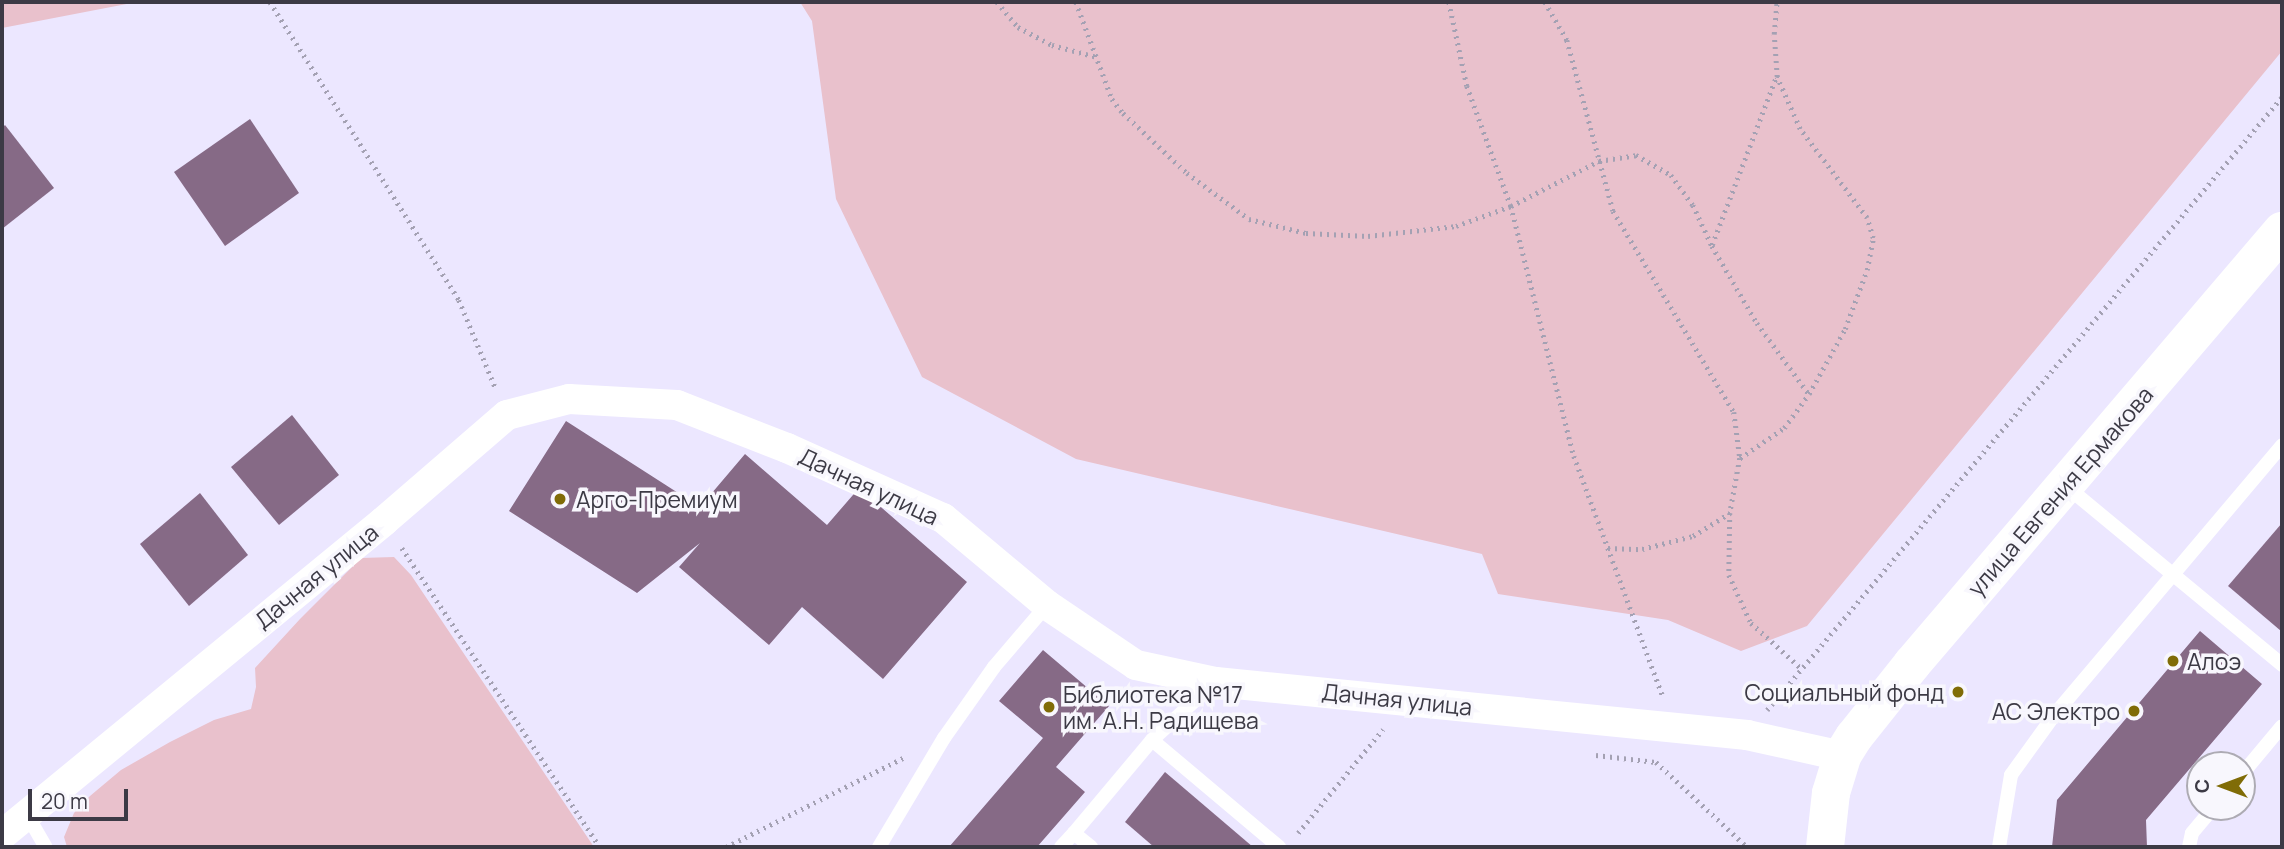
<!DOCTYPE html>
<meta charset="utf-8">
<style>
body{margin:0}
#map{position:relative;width:2284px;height:849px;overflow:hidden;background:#ece7ff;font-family:Manrope,sans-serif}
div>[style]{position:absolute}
.green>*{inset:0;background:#e9c1cc}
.building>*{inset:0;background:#866a86}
.path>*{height:4.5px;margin-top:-2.25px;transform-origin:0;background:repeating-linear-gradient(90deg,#a4a1b3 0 2px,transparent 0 7px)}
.lane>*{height:14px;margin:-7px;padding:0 7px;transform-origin:7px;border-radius:7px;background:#fff}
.street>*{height:30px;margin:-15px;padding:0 15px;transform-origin:15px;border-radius:15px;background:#fff}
.secondary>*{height:38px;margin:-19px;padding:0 19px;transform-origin:19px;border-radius:19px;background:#fff}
.dots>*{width:19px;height:19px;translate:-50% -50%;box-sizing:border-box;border:4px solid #f8f7fd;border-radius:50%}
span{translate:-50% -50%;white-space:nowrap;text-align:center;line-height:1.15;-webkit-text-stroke:7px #f8f7fd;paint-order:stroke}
.street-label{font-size:23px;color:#3c3a45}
.poi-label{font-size:23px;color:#3c3a45}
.left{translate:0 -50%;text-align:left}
.right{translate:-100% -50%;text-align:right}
.frame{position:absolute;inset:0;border:4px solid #3c3a45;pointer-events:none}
.north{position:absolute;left:2186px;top:751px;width:70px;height:70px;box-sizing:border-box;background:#f8f7fd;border:2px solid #adabb3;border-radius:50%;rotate:270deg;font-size:19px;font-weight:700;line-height:28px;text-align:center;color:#3c3a45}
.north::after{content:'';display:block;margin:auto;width:24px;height:32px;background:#806c07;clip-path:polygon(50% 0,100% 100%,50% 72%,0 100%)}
.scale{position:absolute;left:28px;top:789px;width:100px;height:32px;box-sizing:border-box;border:4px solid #3c3a45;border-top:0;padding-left:9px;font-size:21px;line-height:24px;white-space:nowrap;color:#3c3a45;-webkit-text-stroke:5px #f8f7fd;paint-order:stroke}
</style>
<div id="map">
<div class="green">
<div style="clip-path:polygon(2px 2px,137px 2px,2px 28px)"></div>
<div style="clip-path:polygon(800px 2px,2282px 2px,2282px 51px,1807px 626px,1741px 651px,1668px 620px,1498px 594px,1482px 554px,1076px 459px,922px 377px,836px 199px,812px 21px)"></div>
<div style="clip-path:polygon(394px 557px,411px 575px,594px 847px,67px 847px,64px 837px,74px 813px,90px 796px,121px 770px,170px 742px,214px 720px,251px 709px,256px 687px,255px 668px,300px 619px,361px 558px)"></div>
</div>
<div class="building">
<div style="clip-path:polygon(250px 119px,299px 193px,225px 246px,174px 172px)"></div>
<div style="clip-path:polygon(5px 125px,54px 188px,2px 229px,2px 128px)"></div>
<div style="clip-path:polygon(292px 415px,339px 475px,279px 525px,231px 467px)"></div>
<div style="clip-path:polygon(566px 421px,700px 507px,745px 454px,827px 525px,859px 488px,967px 582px,883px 679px,802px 607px,769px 645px,679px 567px,700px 543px,637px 593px,509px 511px)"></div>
<div style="clip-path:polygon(200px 493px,248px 555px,189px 606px,140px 544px)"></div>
<div style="clip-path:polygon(2282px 523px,2282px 630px,2281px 631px,2228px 586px)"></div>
<div style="clip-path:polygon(2200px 631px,2262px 684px,2146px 820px,2147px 847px,2052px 847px,2057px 800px)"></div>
<div style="clip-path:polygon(1043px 650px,1109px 706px,1056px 767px,1085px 792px,1037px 847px,949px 847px,1043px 738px,999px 701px)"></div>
<div style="clip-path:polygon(1165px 772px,1253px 847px,1154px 847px,1125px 822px)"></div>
</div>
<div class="path">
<div style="left:270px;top:2px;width:353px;rotate:57.6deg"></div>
<div style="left:459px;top:300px;width:96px;rotate:67.4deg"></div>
<div style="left:997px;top:2px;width:33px;rotate:50deg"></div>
<div style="left:1018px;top:27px;width:38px;rotate:28deg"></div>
<div style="left:1052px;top:45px;width:47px;rotate:14.9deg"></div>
<div style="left:1076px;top:2px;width:103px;rotate:69.6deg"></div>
<div style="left:1112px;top:99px;width:18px;rotate:52deg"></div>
<div style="left:1123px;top:113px;width:88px;rotate:43.2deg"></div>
<div style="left:1187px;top:173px;width:77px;rotate:36.6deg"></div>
<div style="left:1249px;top:219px;width:59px;rotate:13.8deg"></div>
<div style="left:1306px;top:233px;width:62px;rotate:2.8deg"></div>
<div style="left:1368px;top:236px;width:89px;rotate:-6.5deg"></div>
<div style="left:1456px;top:226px;width:59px;rotate:-20deg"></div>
<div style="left:1511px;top:206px;width:99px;rotate:-27.1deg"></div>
<div style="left:1599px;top:161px;width:37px;rotate:-9deg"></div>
<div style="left:1636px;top:155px;width:40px;rotate:29.7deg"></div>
<div style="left:1671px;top:175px;width:37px;rotate:54deg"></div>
<div style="left:1693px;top:205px;width:45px;rotate:65.1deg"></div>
<div style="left:1712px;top:246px;width:89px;rotate:59.7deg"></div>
<div style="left:1757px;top:323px;width:88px;rotate:53.8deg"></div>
<div style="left:1449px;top:2px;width:86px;rotate:77.9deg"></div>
<div style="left:1467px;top:86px;width:128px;rotate:69.9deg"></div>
<div style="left:1511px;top:206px;width:258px;rotate:75.9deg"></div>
<div style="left:1574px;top:456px;width:256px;rotate:69.7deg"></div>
<div style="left:1545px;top:2px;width:44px;rotate:59.9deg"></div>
<div style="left:1567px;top:40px;width:177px;rotate:74.9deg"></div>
<div style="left:1613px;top:211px;width:235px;rotate:59deg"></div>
<div style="left:1734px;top:412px;width:46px;rotate:82.6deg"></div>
<div style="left:1740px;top:458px;width:56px;rotate:100.3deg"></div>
<div style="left:1730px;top:513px;width:62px;rotate:90.9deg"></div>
<div style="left:1729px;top:575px;width:53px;rotate:65.4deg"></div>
<div style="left:1751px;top:623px;width:67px;rotate:42deg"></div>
<div style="left:1712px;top:245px;width:180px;rotate:-69.1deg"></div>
<div style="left:1740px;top:458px;width:53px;rotate:-34.3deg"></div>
<div style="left:1784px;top:428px;width:42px;rotate:-53.7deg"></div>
<div style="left:1809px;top:394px;width:74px;rotate:-61deg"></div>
<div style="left:1845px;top:329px;width:63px;rotate:-69.6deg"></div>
<div style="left:1867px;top:270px;width:33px;rotate:-79deg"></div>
<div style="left:1873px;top:238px;width:21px;rotate:-107deg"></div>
<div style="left:1867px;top:218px;width:111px;rotate:-127deg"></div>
<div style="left:1800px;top:129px;width:57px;rotate:-113.9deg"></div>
<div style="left:1777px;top:77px;width:43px;rotate:-94deg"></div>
<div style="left:1774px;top:34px;width:32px;rotate:-85deg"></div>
<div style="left:402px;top:548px;width:359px;rotate:56.5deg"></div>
<div style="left:1608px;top:548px;width:34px;rotate:2deg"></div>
<div style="left:1642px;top:549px;width:53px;rotate:-14.3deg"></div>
<div style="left:1693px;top:536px;width:44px;rotate:-31.9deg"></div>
<div style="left:1767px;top:710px;width:801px;rotate:-49.97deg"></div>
<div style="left:1596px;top:755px;width:60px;rotate:6.7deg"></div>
<div style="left:1656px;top:762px;width:125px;rotate:43deg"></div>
<div style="left:1298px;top:833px;width:134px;rotate:-50.7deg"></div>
<div style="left:726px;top:847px;width:198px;rotate:-26.7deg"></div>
<div style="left:1925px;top:847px;width:1px;rotate:-90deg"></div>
</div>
<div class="lane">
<div style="left:2066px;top:486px;width:281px;rotate:39.6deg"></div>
<div style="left:1152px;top:740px;width:166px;rotate:40.1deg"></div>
<div style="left:2242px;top:774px;width:62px;rotate:-50.2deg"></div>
<div style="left:26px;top:813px;width:39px;rotate:60deg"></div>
<div style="left:879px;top:847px;width:127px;rotate:-59.2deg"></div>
<div style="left:944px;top:738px;width:87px;rotate:-54.8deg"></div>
<div style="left:994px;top:667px;width:82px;rotate:-49.5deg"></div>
<div style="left:1061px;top:847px;width:19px;rotate:-47deg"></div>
<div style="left:1091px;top:847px;width:22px;rotate:-141deg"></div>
<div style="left:1074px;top:833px;width:121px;rotate:-50deg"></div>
<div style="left:1152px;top:740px;width:86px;rotate:-42.6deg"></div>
<div style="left:1999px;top:847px;width:73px;rotate:-80.5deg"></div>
<div style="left:2011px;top:775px;width:75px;rotate:-54.2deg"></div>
<div style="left:2055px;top:714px;width:352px;rotate:-49.8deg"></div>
<div style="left:2189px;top:847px;width:14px;rotate:-78deg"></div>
<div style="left:2192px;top:833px;width:34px;rotate:-50deg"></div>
</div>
<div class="street">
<div style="left:2px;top:835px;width:494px;rotate:-39.4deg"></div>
<div style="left:384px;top:521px;width:162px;rotate:-40.8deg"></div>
<div style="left:507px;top:415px;width:64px;rotate:-14.5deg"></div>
<div style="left:569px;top:399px;width:108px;rotate:3.2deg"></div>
<div style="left:677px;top:405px;width:118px;rotate:21.4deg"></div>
<div style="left:787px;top:448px;width:171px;rotate:24.2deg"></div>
<div style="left:943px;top:518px;width:136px;rotate:39.9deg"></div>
<div style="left:1047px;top:605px;width:107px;rotate:34deg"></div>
<div style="left:1136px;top:665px;width:82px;rotate:12deg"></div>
<div style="left:1216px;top:682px;width:534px;rotate:5.7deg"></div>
<div style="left:1747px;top:735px;width:97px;rotate:12.5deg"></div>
</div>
<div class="secondary">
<div style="left:1825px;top:847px;width:54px;rotate:-83.7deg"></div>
<div style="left:1831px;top:793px;width:39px;rotate:-73deg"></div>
<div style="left:1842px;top:756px;width:22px;rotate:-58deg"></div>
<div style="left:1854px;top:737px;width:93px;rotate:-51.5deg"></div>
<div style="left:1912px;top:664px;width:570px;rotate:-49.49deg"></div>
</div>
<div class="dots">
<div style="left:560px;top:499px;background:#806c07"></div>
<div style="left:2173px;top:661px;background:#806c07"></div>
<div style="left:1958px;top:692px;background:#806c07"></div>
<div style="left:1049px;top:707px;background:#806c07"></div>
<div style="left:2134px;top:711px;background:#806c07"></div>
</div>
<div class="street-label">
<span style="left:869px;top:486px;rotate:25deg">Дачная улица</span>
<span style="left:2060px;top:491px;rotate:-49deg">улица Евгения Ермакова</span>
<span style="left:316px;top:576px;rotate:-39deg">Дачная улица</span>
<span style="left:1397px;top:699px;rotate:6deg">Дачная улица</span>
</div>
<div class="poi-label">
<span class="left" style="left:576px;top:499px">Арго-Премиум</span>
<span class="left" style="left:2187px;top:661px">Алоэ</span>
<span class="right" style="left:1944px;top:692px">Социальный фонд</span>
<span class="left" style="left:1063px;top:707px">Библиотека №17<br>им. А.Н. Радищева</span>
<span class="right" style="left:2120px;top:711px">АС Электро</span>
</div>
<div class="frame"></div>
<div class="north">С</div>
<div class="scale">20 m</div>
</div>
